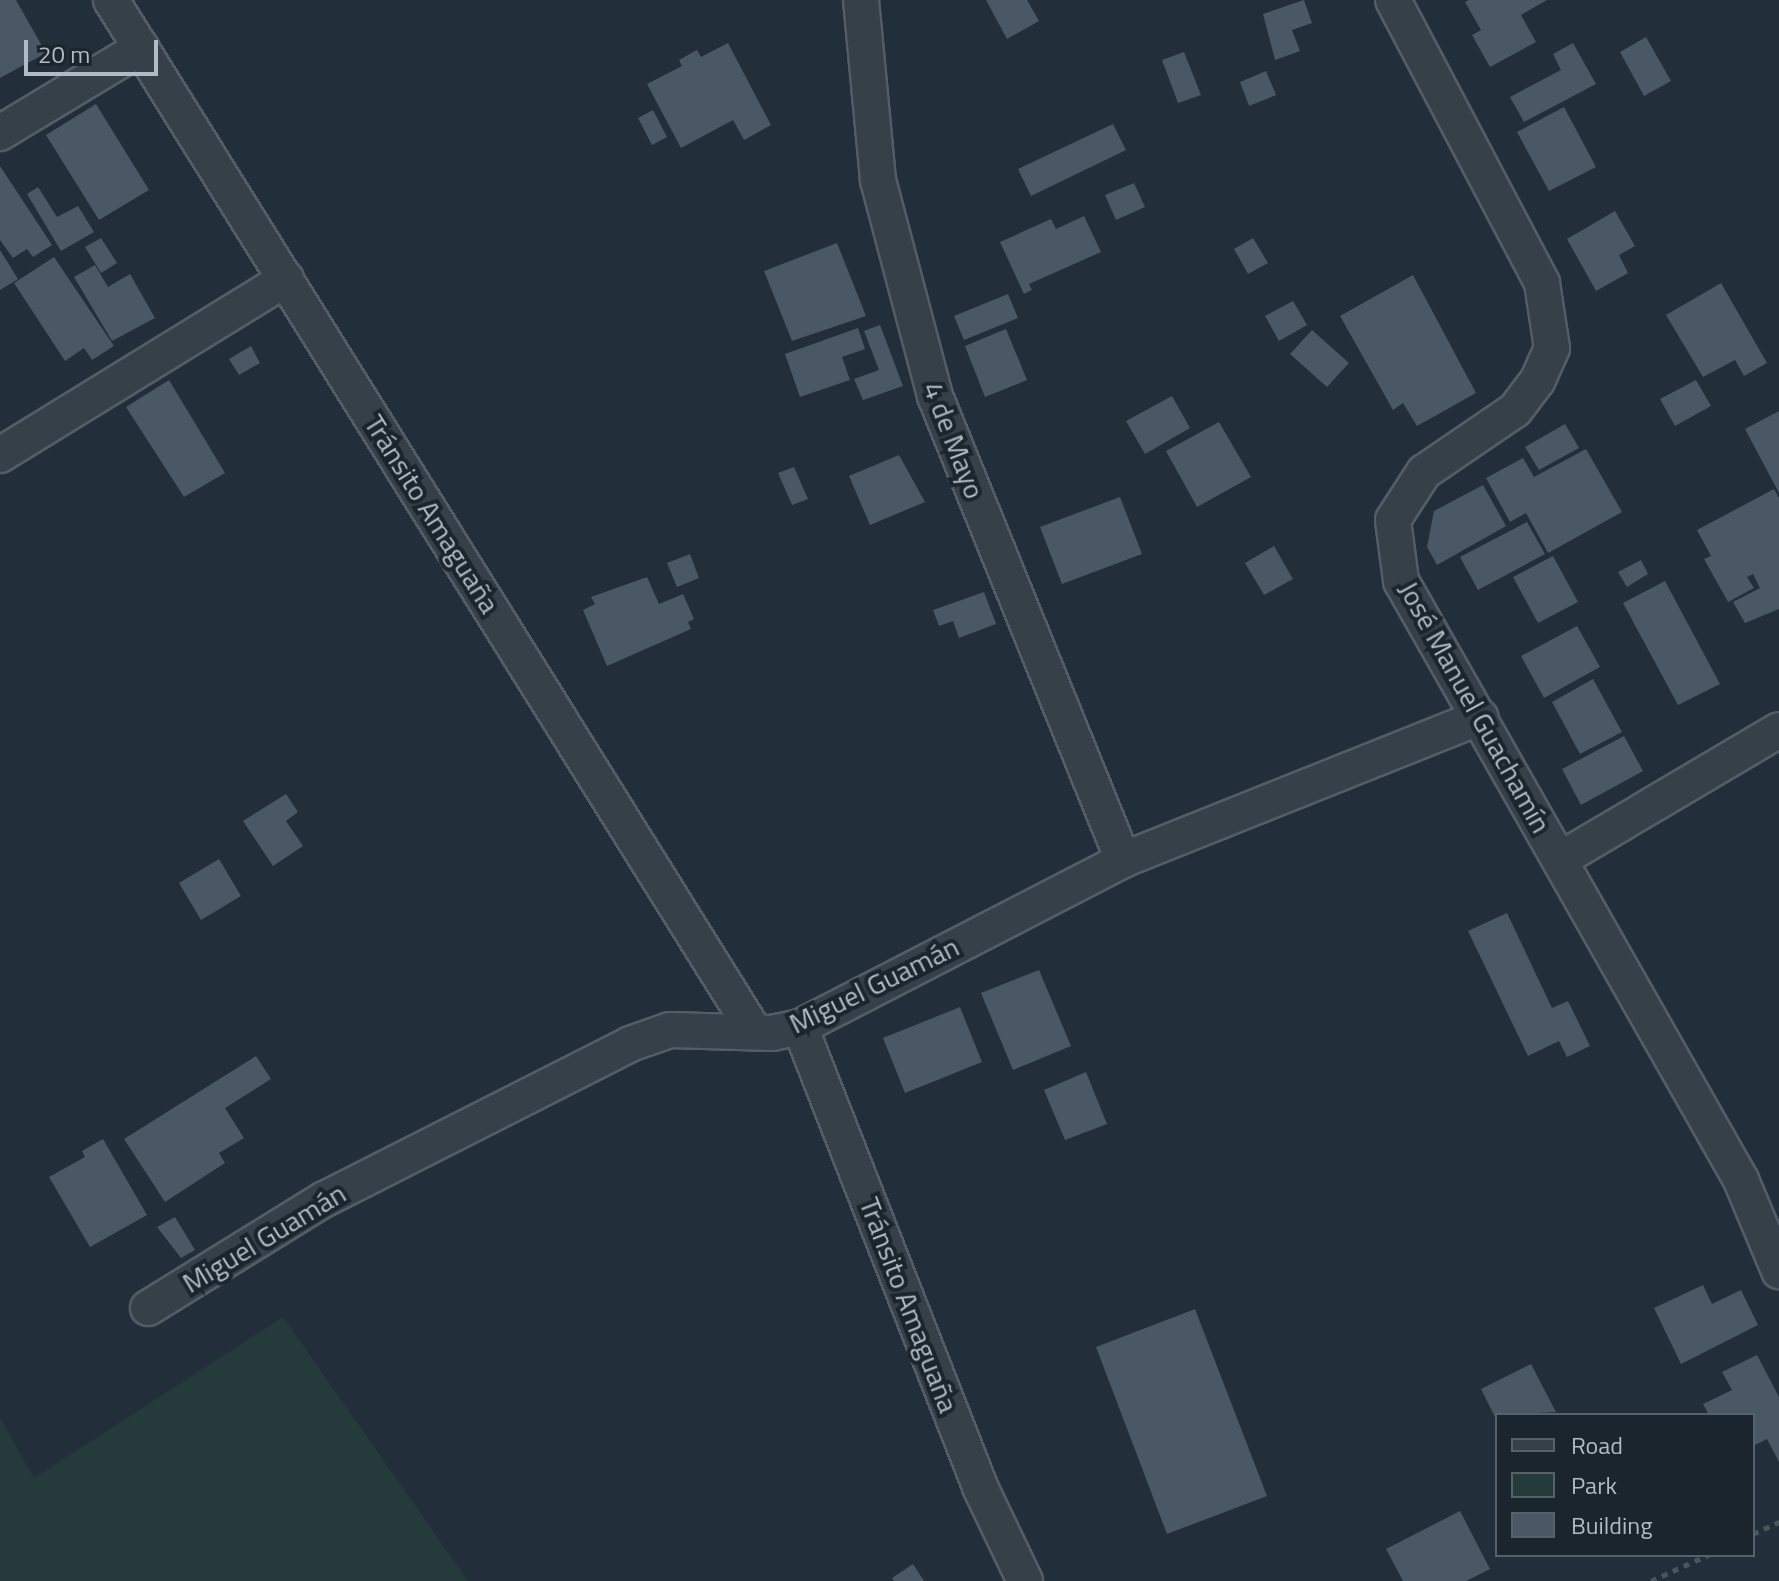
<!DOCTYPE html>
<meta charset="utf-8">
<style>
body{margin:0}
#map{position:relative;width:1779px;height:1581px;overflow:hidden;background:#222e39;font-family:"Titillium Web",sans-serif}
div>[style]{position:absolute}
.green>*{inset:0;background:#253b3b}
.building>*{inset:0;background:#4a5865}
.path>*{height:5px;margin-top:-2.5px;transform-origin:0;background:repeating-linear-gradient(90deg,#445859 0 6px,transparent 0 12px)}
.roads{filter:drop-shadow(2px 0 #545d67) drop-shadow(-2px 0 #545d67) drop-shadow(0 2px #545d67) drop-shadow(0 -2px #545d67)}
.minor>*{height:34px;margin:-17px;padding:0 17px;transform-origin:17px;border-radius:17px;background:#364049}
span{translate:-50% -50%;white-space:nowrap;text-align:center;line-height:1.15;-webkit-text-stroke:8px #1b252e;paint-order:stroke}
.street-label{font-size:28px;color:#b1bac5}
.legend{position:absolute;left:1495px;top:1413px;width:260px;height:144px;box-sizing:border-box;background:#1b252e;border:2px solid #57616a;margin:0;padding:10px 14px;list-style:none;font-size:24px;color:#b1bac5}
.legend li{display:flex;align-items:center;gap:16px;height:40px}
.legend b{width:40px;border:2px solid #57616a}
.scale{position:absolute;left:24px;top:40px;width:134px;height:36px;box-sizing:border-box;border:4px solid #b1bac5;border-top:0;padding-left:10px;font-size:24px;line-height:28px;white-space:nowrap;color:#b1bac5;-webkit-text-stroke:6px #1b252e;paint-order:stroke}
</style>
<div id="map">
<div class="green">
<div style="clip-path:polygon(283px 1317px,468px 1581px,0 1581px,0 1418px,34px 1478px)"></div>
</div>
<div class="building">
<div style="clip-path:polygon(0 0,16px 0,46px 53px,0 78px)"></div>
<div style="clip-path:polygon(986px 0,1027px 0,1039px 21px,1007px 39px)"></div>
<div style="clip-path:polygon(1304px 0,1312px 23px,1292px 30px,1300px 51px,1275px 60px,1263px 14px)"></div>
<div style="clip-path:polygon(1469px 0,1547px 0,1521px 15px,1536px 42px,1490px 67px,1472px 35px,1481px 30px,1465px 2px)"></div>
<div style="clip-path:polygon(1646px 37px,1671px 81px,1644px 96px,1620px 52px)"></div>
<div style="clip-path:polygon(728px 43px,771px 125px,744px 140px,733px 120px,681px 148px,647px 84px,682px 66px,679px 60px,697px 50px,701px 57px)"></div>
<div style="clip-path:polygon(1573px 43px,1596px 84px,1524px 122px,1510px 97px,1561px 70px,1553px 54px)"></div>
<div style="clip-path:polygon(1184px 52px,1201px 95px,1178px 103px,1162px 60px)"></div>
<div style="clip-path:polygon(1266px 71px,1276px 95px,1249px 106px,1240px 82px)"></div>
<div style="clip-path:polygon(96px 104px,149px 190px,99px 220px,46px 135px)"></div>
<div style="clip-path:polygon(1564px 107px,1596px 167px,1549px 191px,1517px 132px)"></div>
<div style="clip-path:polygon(653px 110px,667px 137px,652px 145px,638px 118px)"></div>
<div style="clip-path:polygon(1113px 124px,1126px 150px,1031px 196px,1018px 169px)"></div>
<div style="clip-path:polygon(0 166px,52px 245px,33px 257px,27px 249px,13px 258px,0 240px)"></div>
<div style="clip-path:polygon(1134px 183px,1145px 207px,1116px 220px,1105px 195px)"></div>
<div style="clip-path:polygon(38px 187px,57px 217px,78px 206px,94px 232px,61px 251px,27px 194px)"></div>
<div style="clip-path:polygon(1615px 211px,1635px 246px,1619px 255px,1628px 273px,1596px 291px,1567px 239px)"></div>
<div style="clip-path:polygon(1084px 216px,1101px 252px,1029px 284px,1032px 290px,1024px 294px,1000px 242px,1051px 219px,1056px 229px)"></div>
<div style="clip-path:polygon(101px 238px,117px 263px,101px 273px,85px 247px)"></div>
<div style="clip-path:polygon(1253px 238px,1268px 263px,1248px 274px,1234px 249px)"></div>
<div style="clip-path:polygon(837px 243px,866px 316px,792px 341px,764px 271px)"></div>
<div style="clip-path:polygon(0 250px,18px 279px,0 290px)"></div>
<div style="clip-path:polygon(54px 257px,114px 346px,92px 360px,84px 348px,65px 361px,14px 283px)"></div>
<div style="clip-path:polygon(95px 265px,108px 287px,130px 274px,155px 318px,112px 341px,74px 277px)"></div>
<div style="clip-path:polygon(1413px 275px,1476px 393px,1417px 426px,1403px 403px,1393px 410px,1340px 316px)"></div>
<div style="clip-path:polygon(1721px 283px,1767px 363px,1744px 376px,1735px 360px,1703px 377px,1666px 315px)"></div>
<div style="clip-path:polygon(1008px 294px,1018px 318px,964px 340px,954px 316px)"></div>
<div style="clip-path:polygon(1293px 301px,1307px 325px,1279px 341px,1265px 316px)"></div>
<div style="clip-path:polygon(880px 325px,903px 386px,863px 400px,854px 379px,879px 370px,864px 331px)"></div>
<div style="clip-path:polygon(858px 328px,865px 349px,842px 357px,850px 380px,800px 397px,785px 354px)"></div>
<div style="clip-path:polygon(1006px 329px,1027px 380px,985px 397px,965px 346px)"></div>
<div style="clip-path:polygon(1312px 330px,1349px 363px,1327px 387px,1290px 354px)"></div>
<div style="clip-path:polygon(251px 346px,260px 363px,239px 375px,229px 359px)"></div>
<div style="clip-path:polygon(169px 380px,225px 473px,184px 497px,126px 407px)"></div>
<div style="clip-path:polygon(1696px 380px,1711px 406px,1675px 426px,1660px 399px)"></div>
<div style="clip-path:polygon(1172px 396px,1190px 428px,1145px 454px,1126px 421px)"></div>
<div style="clip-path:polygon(1779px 411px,1779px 493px,1745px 429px)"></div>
<div style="clip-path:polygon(1219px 422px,1251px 477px,1197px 507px,1166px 451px)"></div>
<div style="clip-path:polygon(1565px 424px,1579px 448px,1539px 470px,1525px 447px)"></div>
<div style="clip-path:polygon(1586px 449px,1622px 512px,1548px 553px,1526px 513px,1510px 522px,1486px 478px,1523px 458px,1534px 477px)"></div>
<div style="clip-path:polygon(899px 455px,925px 502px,870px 525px,849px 476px)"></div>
<div style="clip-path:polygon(794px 467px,808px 499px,792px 505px,778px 473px)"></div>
<div style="clip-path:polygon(1483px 485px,1506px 526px,1437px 565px,1427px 547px,1434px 511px)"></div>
<div style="clip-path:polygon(1774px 489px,1779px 498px,1779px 609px,1745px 623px,1733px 602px,1760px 588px,1753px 574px,1747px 577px,1754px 588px,1728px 602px,1704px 559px,1711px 556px,1697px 530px)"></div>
<div style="clip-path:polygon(1120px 497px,1142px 554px,1062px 584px,1040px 527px)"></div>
<div style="clip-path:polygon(1527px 522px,1545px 554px,1478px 590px,1460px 557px)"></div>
<div style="clip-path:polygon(1274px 546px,1293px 579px,1264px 595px,1245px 563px)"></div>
<div style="clip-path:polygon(690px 554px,699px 578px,677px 587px,667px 563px)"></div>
<div style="clip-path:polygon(1553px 556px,1578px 602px,1538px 623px,1513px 577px)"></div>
<div style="clip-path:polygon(1641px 560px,1648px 574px,1627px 587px,1618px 572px)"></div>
<div style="clip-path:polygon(647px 577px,659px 604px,683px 594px,694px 619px,688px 622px,691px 629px,607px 666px,583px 610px,595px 604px,591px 597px)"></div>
<div style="clip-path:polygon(1665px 581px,1720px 684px,1678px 705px,1623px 603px)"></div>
<div style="clip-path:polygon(984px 592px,996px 624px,959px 638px,953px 621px,939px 626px,933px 610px)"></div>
<div style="clip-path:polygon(1577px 626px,1600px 667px,1544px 698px,1521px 656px)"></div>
<div style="clip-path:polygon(1593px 679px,1622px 732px,1580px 754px,1552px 702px)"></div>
<div style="clip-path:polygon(1624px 736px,1643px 771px,1581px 805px,1562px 769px)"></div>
<div style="clip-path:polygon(286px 794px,298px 812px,286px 821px,303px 846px,273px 866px,243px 821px)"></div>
<div style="clip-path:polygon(219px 859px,241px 896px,201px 920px,179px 883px)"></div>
<div style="clip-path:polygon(1507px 913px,1552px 1008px,1568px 1001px,1590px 1046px,1567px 1057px,1559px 1041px,1528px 1056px,1468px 931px)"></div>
<div style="clip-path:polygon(1039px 970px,1071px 1046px,1013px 1070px,981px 993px)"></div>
<div style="clip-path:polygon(960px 1007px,982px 1062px,905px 1093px,883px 1038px)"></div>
<div style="clip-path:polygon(256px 1056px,271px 1079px,225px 1108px,244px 1138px,219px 1153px,225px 1163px,165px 1202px,124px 1139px)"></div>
<div style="clip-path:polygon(1086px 1072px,1107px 1124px,1065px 1140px,1044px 1090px)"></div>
<div style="clip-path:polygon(103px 1139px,147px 1215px,90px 1247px,49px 1177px,85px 1157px,82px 1151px)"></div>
<div style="clip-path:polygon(175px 1217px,195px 1250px,181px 1258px,157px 1227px)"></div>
<div style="clip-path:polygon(1703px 1285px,1712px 1304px,1741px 1290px,1758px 1325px,1681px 1364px,1654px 1308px)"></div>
<div style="clip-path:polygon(1195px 1309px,1267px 1496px,1167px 1534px,1096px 1347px)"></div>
<div style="clip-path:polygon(1757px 1355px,1779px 1397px,1779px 1462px,1767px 1439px,1753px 1446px,1753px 1415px,1709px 1415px,1703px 1404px,1732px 1390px,1722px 1372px)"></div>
<div style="clip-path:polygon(1531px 1364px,1556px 1412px,1497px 1415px,1497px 1421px,1481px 1389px)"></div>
<div style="clip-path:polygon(1460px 1511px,1490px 1569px,1466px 1581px,1403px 1581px,1386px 1549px)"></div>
<div style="clip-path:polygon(913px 1564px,924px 1581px,894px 1581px,892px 1578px)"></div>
</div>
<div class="path">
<div style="left:1753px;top:1534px;width:29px;rotate:-25deg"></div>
<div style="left:1651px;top:1581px;width:63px;rotate:-24.5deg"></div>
</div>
<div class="roads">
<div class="minor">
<div style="left:111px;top:0;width:1211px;rotate:58.05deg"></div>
<div style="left:861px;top:0;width:181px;rotate:84.6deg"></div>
<div style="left:878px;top:180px;width:223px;rotate:75.2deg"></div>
<div style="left:935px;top:396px;width:501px;rotate:67.94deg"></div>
<div style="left:1393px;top:0;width:320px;rotate:62.2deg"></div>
<div style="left:1542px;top:283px;width:66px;rotate:81.3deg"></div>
<div style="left:1552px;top:348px;width:36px;rotate:114deg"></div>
<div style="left:1537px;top:381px;width:36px;rotate:127deg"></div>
<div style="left:1515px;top:410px;width:110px;rotate:145.7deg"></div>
<div style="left:1424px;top:472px;width:57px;rotate:122.9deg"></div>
<div style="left:1393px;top:520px;width:62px;rotate:82.5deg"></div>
<div style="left:1401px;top:581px;width:689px;rotate:60.42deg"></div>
<div style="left:1741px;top:1180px;width:99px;rotate:67.3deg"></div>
<div style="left:0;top:133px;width:165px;rotate:-31.1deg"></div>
<div style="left:0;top:455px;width:336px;rotate:-31.6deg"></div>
<div style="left:1561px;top:859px;width:253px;rotate:-30.6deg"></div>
<div style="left:800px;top:1027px;width:494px;rotate:68.6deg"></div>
<div style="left:980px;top:1487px;width:104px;rotate:64.4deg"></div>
<div style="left:148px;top:1308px;width:206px;rotate:-31.7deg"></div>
<div style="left:323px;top:1200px;width:344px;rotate:-26.9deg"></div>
<div style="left:630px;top:1044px;width:42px;rotate:-19.3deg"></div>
<div style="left:670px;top:1030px;width:102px;rotate:1.7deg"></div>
<div style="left:772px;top:1033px;width:29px;rotate:-12deg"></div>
<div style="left:800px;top:1027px;width:364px;rotate:-27.3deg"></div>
<div style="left:1123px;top:860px;width:385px;rotate:-21.8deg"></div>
</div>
</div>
<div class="street-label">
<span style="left:954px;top:440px;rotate:69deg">4 de Mayo</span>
<span style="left:432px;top:514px;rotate:58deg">Tránsito Amaguaña</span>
<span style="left:1475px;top:707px;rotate:61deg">José Manuel Guachamín</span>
<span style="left:874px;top:985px;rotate:-26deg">Miguel Guamán</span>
<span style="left:264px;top:1238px;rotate:-31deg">Miguel Guamán</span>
<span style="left:909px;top:1305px;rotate:69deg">Tránsito Amaguaña</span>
</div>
<ul class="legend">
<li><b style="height:10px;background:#364049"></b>Road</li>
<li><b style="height:22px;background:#253b3b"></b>Park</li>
<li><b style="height:22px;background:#4a5865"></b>Building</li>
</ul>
<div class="scale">20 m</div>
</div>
